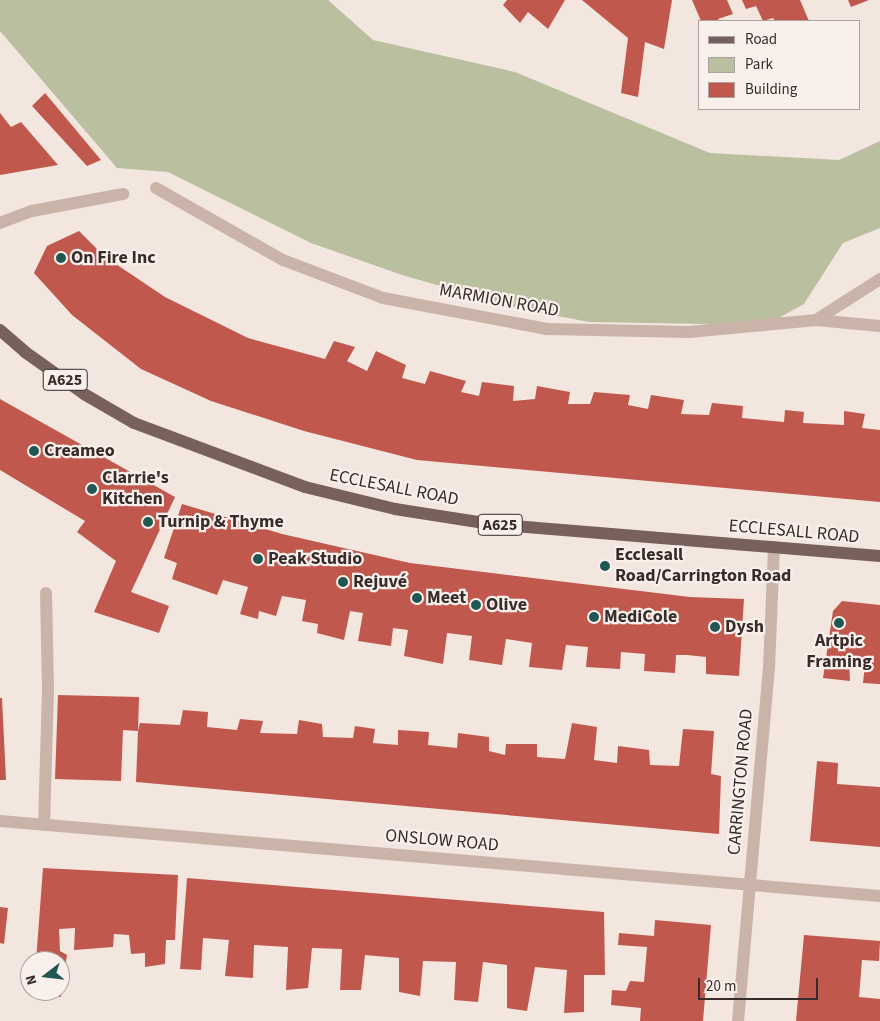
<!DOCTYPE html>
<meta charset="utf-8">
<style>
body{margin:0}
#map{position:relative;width:880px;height:1021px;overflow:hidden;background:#f2e6de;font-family:"Source Sans 3",sans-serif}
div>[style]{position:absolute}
.green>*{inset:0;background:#bac09f}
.building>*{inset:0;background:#c1584d}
.service>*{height:12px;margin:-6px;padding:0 6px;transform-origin:6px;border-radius:6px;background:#cab4aa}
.minor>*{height:12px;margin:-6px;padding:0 6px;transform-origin:6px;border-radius:6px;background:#cab4aa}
.primary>*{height:12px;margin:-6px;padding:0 6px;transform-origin:6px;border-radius:6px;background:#79615b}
.dots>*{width:14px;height:14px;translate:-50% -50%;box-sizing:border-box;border:2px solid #f9f0eb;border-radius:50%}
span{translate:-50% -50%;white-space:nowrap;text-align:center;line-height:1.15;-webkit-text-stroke:4.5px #f9f0eb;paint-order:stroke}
.shield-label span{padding:1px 4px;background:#f9f0eb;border:1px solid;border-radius:4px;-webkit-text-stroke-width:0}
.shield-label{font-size:16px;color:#372c2a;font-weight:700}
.poi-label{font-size:18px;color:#372c2a;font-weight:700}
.left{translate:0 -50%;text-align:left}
.street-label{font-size:18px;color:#372c2a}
.legend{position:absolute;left:698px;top:20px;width:162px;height:90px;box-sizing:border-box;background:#f9f0eb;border:1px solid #aba29e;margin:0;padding:6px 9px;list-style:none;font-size:15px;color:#372c2a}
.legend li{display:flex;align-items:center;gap:10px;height:25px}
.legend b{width:25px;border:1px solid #aba29e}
.north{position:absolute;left:20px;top:951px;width:50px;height:50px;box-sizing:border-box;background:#f9f0eb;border:1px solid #aba29e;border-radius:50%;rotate:254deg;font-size:14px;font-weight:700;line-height:20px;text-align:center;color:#372c2a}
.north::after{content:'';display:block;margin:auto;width:18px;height:22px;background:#215753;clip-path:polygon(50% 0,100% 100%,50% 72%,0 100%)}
.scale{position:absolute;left:698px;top:978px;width:120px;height:22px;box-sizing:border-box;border:2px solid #372c2a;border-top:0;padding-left:6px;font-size:15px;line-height:18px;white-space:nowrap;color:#372c2a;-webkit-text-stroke:4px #f9f0eb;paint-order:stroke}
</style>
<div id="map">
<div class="green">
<div style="clip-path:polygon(0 0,328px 0,373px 40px,515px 72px,710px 153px,839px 160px,880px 141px,880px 228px,843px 243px,804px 304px,766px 325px,589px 322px,521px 309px,402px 275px,311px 243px,168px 172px,117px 168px,0 31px)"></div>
</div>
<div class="building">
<div style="clip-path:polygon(507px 0,565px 0,548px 29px,528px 12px,520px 23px,503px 5px)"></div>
<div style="clip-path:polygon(582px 0,672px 0,664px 49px,645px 42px,638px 97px,621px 93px,628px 38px)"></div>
<div style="clip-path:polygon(692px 0,727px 0,733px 14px,718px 19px,719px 21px,701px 21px)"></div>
<div style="clip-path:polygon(742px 0,800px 0,809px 21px,775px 21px,773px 18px,763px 21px,756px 6px,746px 9px)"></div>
<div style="clip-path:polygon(848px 0,869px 0,851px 7px)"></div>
<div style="clip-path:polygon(45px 93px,101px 160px,87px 166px,32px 106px)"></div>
<div style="clip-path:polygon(0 113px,11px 127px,21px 122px,58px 165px,0 175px)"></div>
<div style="clip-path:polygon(79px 231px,104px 256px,165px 297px,248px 338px,325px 359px,334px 341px,355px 347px,347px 361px,367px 371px,376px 351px,406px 365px,402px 378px,425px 384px,430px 371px,466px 381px,461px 392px,479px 396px,482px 382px,514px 386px,513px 401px,535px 399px,537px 386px,570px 392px,568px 404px,590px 404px,594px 392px,630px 395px,628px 405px,648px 409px,651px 395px,684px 400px,681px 414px,709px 415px,712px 403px,743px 406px,742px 418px,784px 422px,785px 410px,804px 412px,803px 423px,844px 425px,844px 411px,865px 414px,862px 428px,880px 430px,880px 502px,417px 460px,304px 431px,211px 401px,141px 369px,72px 315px,34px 273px,47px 246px)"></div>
<div style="clip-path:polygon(0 399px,175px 497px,131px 592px,169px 606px,159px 633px,94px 612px,116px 561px,77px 532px,85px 521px,0 470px)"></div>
<div style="clip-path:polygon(182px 504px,282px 534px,410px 563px,690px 597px,744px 599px,739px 676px,706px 674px,706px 657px,687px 655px,676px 655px,675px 673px,644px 671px,645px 654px,621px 652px,620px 669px,586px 667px,588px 647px,566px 645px,562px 670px,529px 667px,532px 643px,506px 639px,502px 665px,469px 660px,472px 636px,447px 633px,443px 664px,404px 656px,408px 630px,393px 628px,391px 646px,358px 641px,363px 613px,350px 611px,344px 640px,317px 633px,318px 624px,302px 621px,306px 600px,282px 596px,276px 616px,259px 611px,258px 619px,240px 614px,248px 587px,223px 580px,217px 595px,172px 579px,177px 563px,164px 558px)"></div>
<div style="clip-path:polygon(842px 601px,880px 605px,880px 684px,863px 683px,865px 664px,849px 663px,850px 681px,823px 678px,833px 611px)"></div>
<div style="clip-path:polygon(58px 695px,139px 697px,138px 731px,140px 723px,180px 725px,183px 710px,208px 712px,207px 727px,237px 730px,240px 719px,263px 721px,260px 733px,297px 734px,299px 720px,322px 724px,323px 737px,353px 738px,355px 726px,375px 729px,373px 743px,398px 745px,398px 730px,429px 732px,428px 745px,457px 748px,458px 733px,489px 737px,489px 751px,505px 755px,506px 744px,537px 744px,537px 757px,565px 759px,572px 723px,597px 727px,594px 760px,617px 763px,618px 746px,649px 750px,650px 765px,679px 766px,683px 729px,714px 731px,711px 774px,721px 776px,719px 834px,136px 782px,138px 731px,123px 730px,121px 781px,55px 779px)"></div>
<div style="clip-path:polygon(0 698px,2px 698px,6px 780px,0 780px)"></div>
<div style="clip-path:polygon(817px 761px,838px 763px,837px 784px,880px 787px,880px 847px,810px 841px)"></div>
<div style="clip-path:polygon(43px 868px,178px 875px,175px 940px,166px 940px,165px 964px,145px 967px,145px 953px,131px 954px,129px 935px,114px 934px,113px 947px,74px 950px,75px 928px,59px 929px,60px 951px,67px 955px,61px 997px,33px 993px,33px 991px,60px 991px,60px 961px,36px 961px)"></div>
<div style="clip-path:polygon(187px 878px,604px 912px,605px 975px,584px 975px,584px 1012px,564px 1013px,567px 970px,535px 967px,527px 1011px,507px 1008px,507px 965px,483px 962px,478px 1002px,454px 1000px,456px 962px,423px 961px,420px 996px,399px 992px,399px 958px,365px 955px,361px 990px,340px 990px,342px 949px,312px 948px,308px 988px,286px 990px,288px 947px,254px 945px,253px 978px,225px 976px,229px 940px,203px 938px,201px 970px,180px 969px)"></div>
<div style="clip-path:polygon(0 907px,8px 908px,4px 944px,0 943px)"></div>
<div style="clip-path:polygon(655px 920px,711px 925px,703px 1021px,640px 1021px,641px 1008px,611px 1005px,612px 990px,626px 991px,630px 981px,644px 982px,647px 947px,618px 945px,619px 933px,654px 936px)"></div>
<div style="clip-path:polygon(804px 935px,880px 941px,879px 961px,862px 960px,859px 997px,880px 999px,880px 1021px,796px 1021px)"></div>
</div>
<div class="service">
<div style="left:156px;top:188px;width:146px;rotate:29.6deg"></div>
<div style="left:283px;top:260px;width:107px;rotate:20.8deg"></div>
<div style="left:383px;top:298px;width:167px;rotate:10.7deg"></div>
<div style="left:547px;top:329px;width:142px;rotate:1.2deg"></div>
<div style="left:689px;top:332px;width:128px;rotate:-5.4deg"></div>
<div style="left:816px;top:320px;width:76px;rotate:-32.6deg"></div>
<div style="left:0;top:223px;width:34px;rotate:-21deg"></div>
<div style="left:32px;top:211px;width:93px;rotate:-10.6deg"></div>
<div style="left:816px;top:320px;width:64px;rotate:5.4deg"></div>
<div style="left:44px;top:825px;width:137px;rotate:-88.3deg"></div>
<div style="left:48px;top:688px;width:95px;rotate:-91.2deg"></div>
</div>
<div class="minor">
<div style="left:0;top:821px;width:883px;rotate:4.87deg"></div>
<div style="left:738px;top:1021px;width:355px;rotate:-85deg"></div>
<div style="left:769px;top:667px;width:120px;rotate:-87.6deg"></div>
</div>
<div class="primary">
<div style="left:0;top:330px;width:33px;rotate:41deg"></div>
<div style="left:25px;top:352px;width:72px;rotate:35.4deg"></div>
<div style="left:84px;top:394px;width:58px;rotate:30.1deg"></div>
<div style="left:134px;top:423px;width:183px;rotate:20.5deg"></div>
<div style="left:305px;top:487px;width:93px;rotate:13.7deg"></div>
<div style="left:395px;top:509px;width:97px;rotate:8.9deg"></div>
<div style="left:491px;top:524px;width:390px;rotate:4.7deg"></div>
</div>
<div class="dots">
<div style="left:61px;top:258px;background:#215753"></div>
<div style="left:34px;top:451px;background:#215753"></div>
<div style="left:92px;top:489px;background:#215753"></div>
<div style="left:148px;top:522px;background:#215753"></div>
<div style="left:258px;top:559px;background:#215753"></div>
<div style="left:605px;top:566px;background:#215753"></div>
<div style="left:343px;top:582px;background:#215753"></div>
<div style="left:417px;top:598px;background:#215753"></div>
<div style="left:476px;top:605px;background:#215753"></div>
<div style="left:594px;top:617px;background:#215753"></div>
<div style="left:839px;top:623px;background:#215753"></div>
<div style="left:715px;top:627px;background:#215753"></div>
</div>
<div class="shield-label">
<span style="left:65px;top:380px">A625</span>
<span style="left:500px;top:525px">A625</span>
</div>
<div class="poi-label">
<span class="left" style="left:71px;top:258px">On Fire Inc</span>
<span class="left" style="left:44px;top:451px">Creameo</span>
<span class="left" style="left:102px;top:489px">Clarrie's<br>Kitchen</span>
<span class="left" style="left:158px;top:522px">Turnip &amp; Thyme</span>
<span class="left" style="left:615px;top:566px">Ecclesall<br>Road/Carrington Road</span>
<span class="left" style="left:268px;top:559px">Peak Studio</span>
<span class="left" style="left:353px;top:582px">Rejuvé</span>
<span class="left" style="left:427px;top:598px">Meet</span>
<span class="left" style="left:486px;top:605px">Olive</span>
<span class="left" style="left:604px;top:617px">MediCole</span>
<span class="left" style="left:725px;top:627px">Dysh</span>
<span style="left:839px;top:652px">Artpic<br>Framing</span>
</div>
<div class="street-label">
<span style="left:499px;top:301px;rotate:10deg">MARMION ROAD</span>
<span style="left:394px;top:488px;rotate:11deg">ECCLESALL ROAD</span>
<span style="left:794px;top:532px;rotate:5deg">ECCLESALL ROAD</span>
<span style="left:741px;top:782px;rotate:-85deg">CARRINGTON ROAD</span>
<span style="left:442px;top:841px;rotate:5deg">ONSLOW ROAD</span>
</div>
<ul class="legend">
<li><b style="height:6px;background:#79615b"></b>Road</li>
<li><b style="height:14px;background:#bac09f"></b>Park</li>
<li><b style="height:14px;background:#c1584d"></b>Building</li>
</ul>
<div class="north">N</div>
<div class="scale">20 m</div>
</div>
